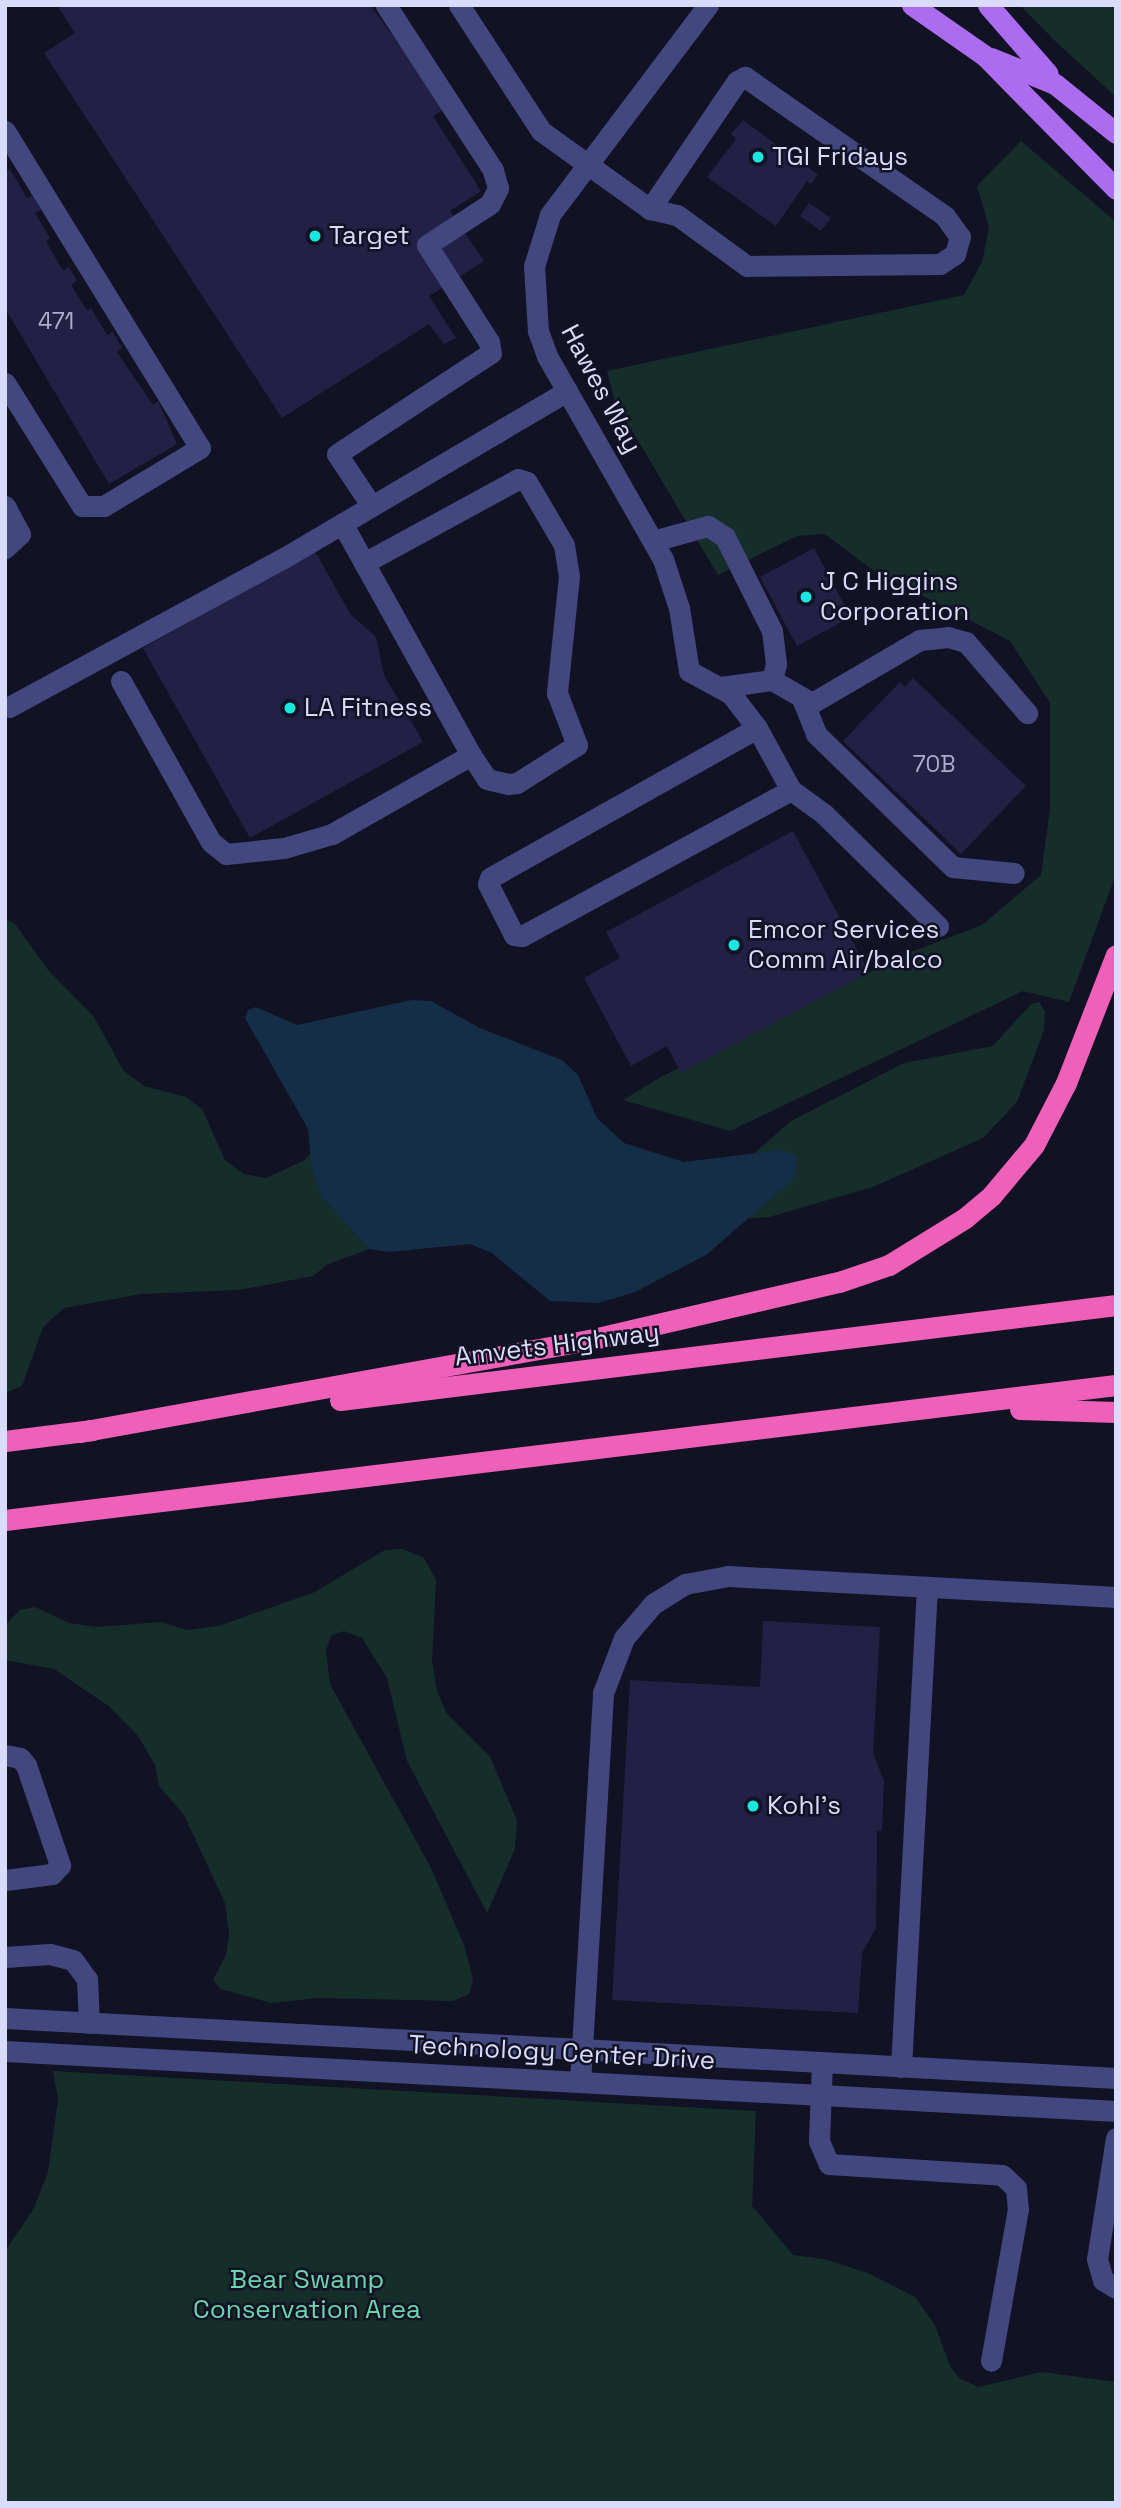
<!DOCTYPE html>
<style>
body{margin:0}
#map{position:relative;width:1121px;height:2508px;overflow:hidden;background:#121225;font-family:"Space Grotesk",sans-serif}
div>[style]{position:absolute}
.green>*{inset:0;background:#152e2a}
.water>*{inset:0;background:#142e47}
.building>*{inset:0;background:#222044}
.minor>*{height:21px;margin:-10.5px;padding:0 10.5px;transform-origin:10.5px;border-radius:10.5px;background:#42487f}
.major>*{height:21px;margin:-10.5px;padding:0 10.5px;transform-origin:10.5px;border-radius:10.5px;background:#ac6cf0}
.highway>*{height:21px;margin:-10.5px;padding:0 10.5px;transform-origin:10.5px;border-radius:10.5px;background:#ef61b9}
.dots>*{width:19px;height:19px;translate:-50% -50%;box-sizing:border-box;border:4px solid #121225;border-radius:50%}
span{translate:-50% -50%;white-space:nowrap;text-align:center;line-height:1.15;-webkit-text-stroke:5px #121225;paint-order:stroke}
.number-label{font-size:23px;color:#acaccd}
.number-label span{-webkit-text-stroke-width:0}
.poi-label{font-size:26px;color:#dadafb}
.left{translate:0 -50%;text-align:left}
.street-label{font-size:26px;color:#dadafb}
.park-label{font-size:26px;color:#6cd4ac}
.frame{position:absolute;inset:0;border:7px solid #dadafb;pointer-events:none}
</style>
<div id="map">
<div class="green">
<div style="clip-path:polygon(1020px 5px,1116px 5px,1116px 97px,1054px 40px)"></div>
<div style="clip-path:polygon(1021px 141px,1116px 222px,1116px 874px,1069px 1002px,1023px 991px,730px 1131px,623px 1100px,659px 1078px,906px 954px,982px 925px,1041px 875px,1050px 809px,1050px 703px,1010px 641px,871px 569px,825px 534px,797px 536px,718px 575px,615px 402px,607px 371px,964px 295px,982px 262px,989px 227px,977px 186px)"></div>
<div style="clip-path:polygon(5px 919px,15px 924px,48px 970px,94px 1017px,123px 1070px,144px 1086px,186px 1097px,202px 1109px,225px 1160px,244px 1174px,266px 1178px,303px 1161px,313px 1151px,312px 1170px,321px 1196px,369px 1249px,328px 1264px,313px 1276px,239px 1290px,141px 1294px,64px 1308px,43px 1327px,22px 1386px,5px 1393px)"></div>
<div style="clip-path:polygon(1039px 1002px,1045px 1012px,1044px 1030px,1017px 1102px,983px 1138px,873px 1187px,769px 1217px,743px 1219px,796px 1177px,783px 1150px,751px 1156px,791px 1121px,904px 1063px,993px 1046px,1031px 1004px)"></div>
<div style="clip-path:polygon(403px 1549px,424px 1558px,436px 1580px,432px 1661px,437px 1691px,447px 1714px,490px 1757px,517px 1820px,515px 1849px,487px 1913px,407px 1761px,387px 1678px,362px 1638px,344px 1631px,331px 1636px,326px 1650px,330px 1684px,431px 1868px,464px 1945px,473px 1979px,469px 1994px,453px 2001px,318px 1998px,271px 2003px,221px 1989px,213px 1980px,226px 1955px,229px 1934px,225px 1903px,184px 1815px,159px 1786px,155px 1765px,138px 1736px,110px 1707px,54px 1669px,5px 1660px,5px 1625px,20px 1610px,35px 1607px,69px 1623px,97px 1627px,161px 1622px,187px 1630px,218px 1626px,315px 1592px,385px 1550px)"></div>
<div style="clip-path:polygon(53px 2071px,756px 2111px,752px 2206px,793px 2255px,824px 2259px,868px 2273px,915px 2297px,935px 2325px,950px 2366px,959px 2378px,978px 2387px,1042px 2372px,1116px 2382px,1116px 2503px,5px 2503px,5px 2251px,33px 2210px,48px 2172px,58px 2099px)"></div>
</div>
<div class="water">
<div style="clip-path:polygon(412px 1000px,431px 1001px,480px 1028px,562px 1060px,578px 1075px,597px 1118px,624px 1143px,684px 1162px,783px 1150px,797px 1156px,796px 1177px,706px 1255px,635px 1292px,599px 1303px,550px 1301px,492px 1253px,470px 1244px,389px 1252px,369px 1249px,321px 1196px,312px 1170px,308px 1129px,245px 1018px,248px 1010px,256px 1007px,297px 1025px)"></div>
</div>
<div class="building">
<div style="clip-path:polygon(57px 5px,370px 5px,446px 108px,433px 116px,481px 191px,450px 211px,484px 261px,429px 296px,456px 338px,444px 344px,429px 324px,282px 418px,44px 53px,75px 33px)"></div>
<div style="clip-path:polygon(743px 120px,818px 175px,811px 184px,807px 181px,776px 226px,707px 177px,736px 139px,731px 134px)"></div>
<div style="clip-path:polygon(10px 169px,27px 198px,32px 195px,41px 210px,35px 213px,50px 238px,46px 241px,63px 271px,69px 267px,77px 281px,71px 285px,87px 311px,91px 308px,107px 335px,113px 332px,122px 348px,117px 352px,153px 405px,158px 401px,177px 444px,109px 484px,5px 308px,5px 172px)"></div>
<div style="clip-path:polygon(809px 203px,831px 218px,821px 231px,800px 216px)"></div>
<div style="clip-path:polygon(814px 548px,851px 617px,797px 646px,760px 577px)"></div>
<div style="clip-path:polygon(315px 551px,351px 615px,376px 637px,384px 675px,423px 742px,250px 838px,143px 648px)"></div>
<div style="clip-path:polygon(913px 678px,1026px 786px,961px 854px,843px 741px,900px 682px,905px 687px)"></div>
<div style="clip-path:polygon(793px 831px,869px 972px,681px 1073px,667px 1046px,631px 1066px,584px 978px,620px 958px,606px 932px)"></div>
<div style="clip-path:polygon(763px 1621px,880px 1627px,873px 1753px,884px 1781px,882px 1831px,877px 1830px,876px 1928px,862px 1953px,858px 2013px,612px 2000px,630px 1680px,760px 1687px)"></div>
</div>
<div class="minor">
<div style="left:459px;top:5px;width:150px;rotate:56.9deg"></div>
<div style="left:541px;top:131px;width:134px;rotate:35.6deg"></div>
<div style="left:650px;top:209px;width:28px;rotate:13deg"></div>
<div style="left:677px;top:215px;width:87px;rotate:36.1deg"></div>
<div style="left:747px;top:266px;width:193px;rotate:-0.6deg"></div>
<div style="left:940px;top:264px;width:18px;rotate:-34deg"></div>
<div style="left:955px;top:254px;width:18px;rotate:-74deg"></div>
<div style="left:960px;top:237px;width:26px;rotate:-126deg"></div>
<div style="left:945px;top:216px;width:244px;rotate:-145.2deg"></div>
<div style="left:745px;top:77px;width:9px;rotate:153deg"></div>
<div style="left:737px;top:81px;width:155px;rotate:124.2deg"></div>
<div style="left:708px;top:5px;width:263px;rotate:127deg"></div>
<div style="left:550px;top:215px;width:53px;rotate:107.4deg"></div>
<div style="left:534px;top:266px;width:65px;rotate:86.5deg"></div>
<div style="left:538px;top:331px;width:27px;rotate:70deg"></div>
<div style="left:547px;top:356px;width:234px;rotate:60.3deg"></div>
<div style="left:663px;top:559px;width:52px;rotate:71.9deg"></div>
<div style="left:679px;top:608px;width:64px;rotate:81deg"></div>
<div style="left:689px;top:671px;width:48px;rotate:28.7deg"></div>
<div style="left:731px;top:694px;width:43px;rotate:52.6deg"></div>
<div style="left:757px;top:728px;width:71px;rotate:61.3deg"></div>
<div style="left:791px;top:790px;width:41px;rotate:36deg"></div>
<div style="left:824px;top:814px;width:160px;rotate:44.5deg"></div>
<div style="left:5px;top:131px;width:372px;rotate:58.4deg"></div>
<div style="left:200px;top:448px;width:112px;rotate:148.9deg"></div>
<div style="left:104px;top:506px;width:22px;rotate:180deg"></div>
<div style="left:82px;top:506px;width:145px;rotate:-122deg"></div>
<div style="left:371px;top:505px;width:61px;rotate:-123.7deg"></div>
<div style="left:337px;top:454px;width:184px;rotate:-33.3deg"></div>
<div style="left:491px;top:353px;width:11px;rotate:-100deg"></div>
<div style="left:489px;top:342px;width:115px;rotate:-122.6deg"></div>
<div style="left:427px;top:245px;width:75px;rotate:-33.1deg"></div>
<div style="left:490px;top:204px;width:18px;rotate:-63deg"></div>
<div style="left:498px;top:188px;width:19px;rotate:-106deg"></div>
<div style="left:493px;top:170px;width:197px;rotate:-123deg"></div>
<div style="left:5px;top:506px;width:32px;rotate:62deg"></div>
<div style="left:20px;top:534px;width:21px;rotate:137deg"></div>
<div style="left:653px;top:541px;width:57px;rotate:-15.3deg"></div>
<div style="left:708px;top:526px;width:20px;rotate:33deg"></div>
<div style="left:725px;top:537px;width:105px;rotate:63.4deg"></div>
<div style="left:772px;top:631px;width:33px;rotate:83deg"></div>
<div style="left:776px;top:664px;width:16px;rotate:104deg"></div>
<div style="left:364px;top:563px;width:175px;rotate:-28.6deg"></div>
<div style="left:518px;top:479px;width:9px;rotate:18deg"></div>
<div style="left:527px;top:482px;width:73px;rotate:59.6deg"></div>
<div style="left:564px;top:545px;width:31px;rotate:81deg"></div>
<div style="left:569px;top:576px;width:118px;rotate:95.9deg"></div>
<div style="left:557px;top:693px;width:56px;rotate:69deg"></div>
<div style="left:577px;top:745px;width:71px;rotate:147.7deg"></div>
<div style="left:517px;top:783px;width:9px;rotate:174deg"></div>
<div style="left:508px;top:784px;width:22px;rotate:-167deg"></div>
<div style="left:487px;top:779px;width:29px;rotate:-124deg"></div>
<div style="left:121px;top:681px;width:184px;rotate:60.8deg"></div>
<div style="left:211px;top:842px;width:19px;rotate:39deg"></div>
<div style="left:226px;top:854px;width:58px;rotate:-5.9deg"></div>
<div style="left:284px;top:848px;width:50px;rotate:-16.3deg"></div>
<div style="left:332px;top:834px;width:160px;rotate:-29.6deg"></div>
<div style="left:471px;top:755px;width:265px;rotate:-119.1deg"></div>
<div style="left:721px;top:687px;width:51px;rotate:-7.8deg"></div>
<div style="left:772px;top:680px;width:46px;rotate:29.9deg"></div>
<div style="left:812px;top:703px;width:125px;rotate:-30.3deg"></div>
<div style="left:920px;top:640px;width:28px;rotate:-6deg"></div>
<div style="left:948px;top:637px;width:19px;rotate:16deg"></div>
<div style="left:966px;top:642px;width:94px;rotate:49.3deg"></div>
<div style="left:803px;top:701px;width:35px;rotate:68deg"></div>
<div style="left:816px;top:734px;width:191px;rotate:44.2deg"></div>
<div style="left:953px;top:867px;width:61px;rotate:5.6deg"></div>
<div style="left:9px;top:707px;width:311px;rotate:-28.5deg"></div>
<div style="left:282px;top:559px;width:331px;rotate:-30.5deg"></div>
<div style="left:757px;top:728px;width:306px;rotate:150.7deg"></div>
<div style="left:490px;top:878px;width:6px;rotate:108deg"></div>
<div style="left:488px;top:884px;width:57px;rotate:63deg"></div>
<div style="left:514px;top:935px;width:8px;rotate:7deg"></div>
<div style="left:522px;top:936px;width:306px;rotate:-28.5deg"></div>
<div style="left:5px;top:1755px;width:15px;rotate:11deg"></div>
<div style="left:20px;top:1758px;width:9px;rotate:49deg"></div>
<div style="left:26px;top:1765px;width:106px;rotate:71.2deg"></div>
<div style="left:60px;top:1865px;width:12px;rotate:132deg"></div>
<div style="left:52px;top:1874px;width:47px;rotate:172.7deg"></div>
<div style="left:5px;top:1957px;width:45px;rotate:-3.8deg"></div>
<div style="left:50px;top:1954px;width:24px;rotate:15deg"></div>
<div style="left:73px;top:1960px;width:24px;rotate:54deg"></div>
<div style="left:87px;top:1979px;width:44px;rotate:87.4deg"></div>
<div style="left:5px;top:2018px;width:1113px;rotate:3.09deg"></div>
<div style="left:5px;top:2051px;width:1113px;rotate:3.09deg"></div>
<div style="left:822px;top:2062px;width:79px;rotate:92.2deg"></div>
<div style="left:819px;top:2141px;width:25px;rotate:67deg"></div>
<div style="left:829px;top:2164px;width:173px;rotate:3.6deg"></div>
<div style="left:1002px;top:2175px;width:19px;rotate:43deg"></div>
<div style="left:1016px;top:2188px;width:21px;rotate:85deg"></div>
<div style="left:1018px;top:2209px;width:154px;rotate:100.1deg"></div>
<div style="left:901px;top:2067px;width:481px;rotate:-86.9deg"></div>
<div style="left:580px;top:2082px;width:390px;rotate:-86.6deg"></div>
<div style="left:603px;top:1693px;width:59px;rotate:-69.1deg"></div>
<div style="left:624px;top:1638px;width:45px;rotate:-49.5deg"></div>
<div style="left:653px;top:1604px;width:38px;rotate:-32deg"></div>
<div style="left:685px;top:1584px;width:44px;rotate:-10.5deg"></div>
<div style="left:728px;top:1576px;width:389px;rotate:3.1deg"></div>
<div style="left:1116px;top:2138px;width:122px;rotate:98.9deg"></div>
<div style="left:1097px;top:2259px;width:22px;rotate:74deg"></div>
<div style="left:1103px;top:2280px;width:15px;rotate:32deg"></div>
</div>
<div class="major">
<div style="left:912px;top:5px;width:89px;rotate:34.9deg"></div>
<div style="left:985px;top:56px;width:187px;rotate:45.4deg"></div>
<div style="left:988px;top:5px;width:91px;rotate:49deg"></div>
<div style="left:991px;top:58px;width:69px;rotate:22.1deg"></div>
<div style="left:1055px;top:84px;width:78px;rotate:38.8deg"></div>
</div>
<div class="highway">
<div style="left:340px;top:1400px;width:782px;rotate:-6.98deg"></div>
<div style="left:1020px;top:1409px;width:96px;rotate:1.8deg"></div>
<div style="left:80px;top:1432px;width:517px;rotate:-10.25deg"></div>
<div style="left:589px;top:1340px;width:257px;rotate:-13.1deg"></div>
<div style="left:839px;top:1282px;width:53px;rotate:-18.8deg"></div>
<div style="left:889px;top:1265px;width:89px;rotate:-31.7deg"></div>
<div style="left:965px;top:1218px;width:35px;rotate:-40deg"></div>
<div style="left:992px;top:1195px;width:65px;rotate:-50deg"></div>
<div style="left:1034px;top:1145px;width:70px;rotate:-62.7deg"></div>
<div style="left:1066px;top:1083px;width:137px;rotate:-68.7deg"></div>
<div style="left:5px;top:1441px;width:88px;rotate:-7.2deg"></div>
<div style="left:5px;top:1520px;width:1119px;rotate:-6.93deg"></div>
</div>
<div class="dots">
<div style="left:758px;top:157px;background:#19e7df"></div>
<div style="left:315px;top:236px;background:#19e7df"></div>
<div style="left:806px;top:597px;background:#19e7df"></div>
<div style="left:290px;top:708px;background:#19e7df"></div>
<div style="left:734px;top:945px;background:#19e7df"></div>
<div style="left:753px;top:1806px;background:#19e7df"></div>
</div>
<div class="number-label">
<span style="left:56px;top:321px">471</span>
<span style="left:934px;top:764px">70B</span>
</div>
<div class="poi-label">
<span class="left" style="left:772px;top:157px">TGI Fridays</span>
<span class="left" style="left:329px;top:236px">Target</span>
<span class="left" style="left:820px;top:597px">J C Higgins<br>Corporation</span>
<span class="left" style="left:304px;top:708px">LA Fitness</span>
<span class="left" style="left:748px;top:945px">Emcor Services<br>Comm Air/balco</span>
<span class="left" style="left:767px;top:1806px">Kohl's</span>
</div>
<div class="street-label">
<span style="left:601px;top:389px;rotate:62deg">Hawes Way</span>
<span style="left:557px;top:1345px;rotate:-7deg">Amvets Highway</span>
<span style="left:562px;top:2053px;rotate:3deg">Technology Center Drive</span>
</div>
<div class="park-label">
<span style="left:307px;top:2295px">Bear Swamp<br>Conservation Area</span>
</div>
<div class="frame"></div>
</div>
